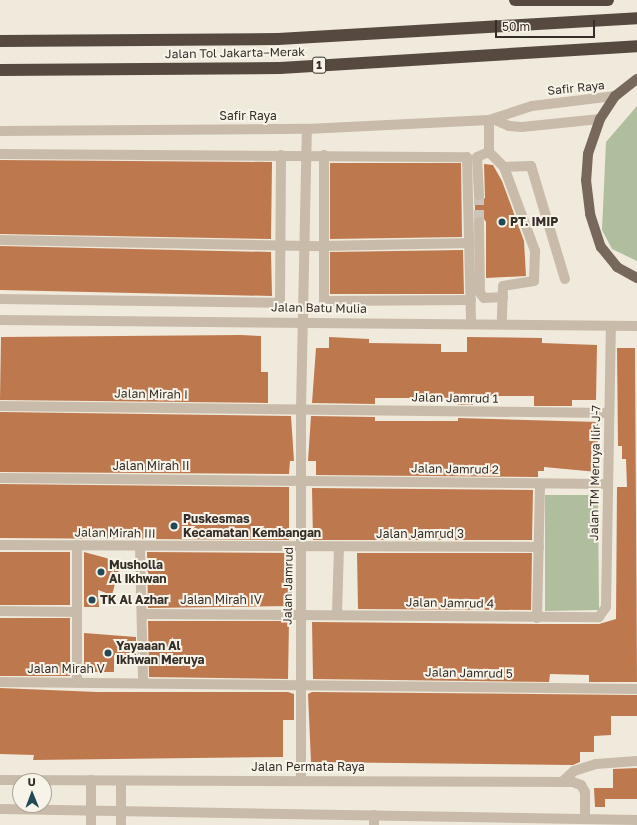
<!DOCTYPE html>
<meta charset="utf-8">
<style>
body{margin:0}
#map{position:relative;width:637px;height:825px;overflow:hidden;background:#f0eadc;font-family:"Golos Text",sans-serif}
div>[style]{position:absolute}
.green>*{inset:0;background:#afbe9d}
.building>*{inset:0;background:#be784d}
.minor-tunnel>*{height:10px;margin-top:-5px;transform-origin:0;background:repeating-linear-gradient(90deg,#cbc4b8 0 10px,transparent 0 15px)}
.minor>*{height:10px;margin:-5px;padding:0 5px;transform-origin:5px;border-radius:5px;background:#c8bba9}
.major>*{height:10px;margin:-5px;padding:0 5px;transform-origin:5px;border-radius:5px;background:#76685b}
.highway>*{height:12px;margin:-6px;padding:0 6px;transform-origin:6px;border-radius:6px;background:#564a40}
.dots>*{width:11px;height:11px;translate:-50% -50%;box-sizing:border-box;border:2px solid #f8f3e8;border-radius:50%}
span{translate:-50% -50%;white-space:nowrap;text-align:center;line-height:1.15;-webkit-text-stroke:4px #f8f3e8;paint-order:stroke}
.shield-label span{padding:1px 3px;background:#f8f3e8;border:1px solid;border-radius:3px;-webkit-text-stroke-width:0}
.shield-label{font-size:11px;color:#352e28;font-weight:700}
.street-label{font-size:12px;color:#352e28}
.poi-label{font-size:12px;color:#352e28;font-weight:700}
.left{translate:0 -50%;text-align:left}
.north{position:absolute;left:12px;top:773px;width:40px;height:40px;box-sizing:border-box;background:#f8f3e8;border:1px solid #aaa49b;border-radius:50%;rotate:359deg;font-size:11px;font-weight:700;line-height:16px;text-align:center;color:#352e28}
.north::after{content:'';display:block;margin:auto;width:14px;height:18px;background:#214a54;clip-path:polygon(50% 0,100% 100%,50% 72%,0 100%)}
.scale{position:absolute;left:495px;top:20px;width:100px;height:18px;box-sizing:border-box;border:2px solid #352e28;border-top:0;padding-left:5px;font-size:12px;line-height:14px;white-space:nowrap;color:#352e28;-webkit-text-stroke:3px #f8f3e8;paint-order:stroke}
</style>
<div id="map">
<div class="green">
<div style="clip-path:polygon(637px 106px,637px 261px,612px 249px,602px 230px,606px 142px)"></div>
<div style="clip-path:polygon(545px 495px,598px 495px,599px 610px,545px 611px)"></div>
</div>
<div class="building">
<div style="clip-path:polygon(0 160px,272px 162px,271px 239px,0 234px)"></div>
<div style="clip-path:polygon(330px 163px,461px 163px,462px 237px,330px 239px)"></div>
<div style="clip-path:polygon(484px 164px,493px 165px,502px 181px,524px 241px,526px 276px,486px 278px,486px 222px,482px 216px,475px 217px,475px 199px,480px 201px,485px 198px)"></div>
<div style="clip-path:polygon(0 246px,271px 252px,272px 296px,0 290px)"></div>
<div style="clip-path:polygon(463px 250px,464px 294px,330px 294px,330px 252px)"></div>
<div style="clip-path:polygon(241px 335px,261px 336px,261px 372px,268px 372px,268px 403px,0 400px,1px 337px)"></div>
<div style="clip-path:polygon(329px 337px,369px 339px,369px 343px,441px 344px,441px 352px,467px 352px,467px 337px,542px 338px,542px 343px,597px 345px,596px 400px,572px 400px,572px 406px,534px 406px,534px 396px,473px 396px,473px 405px,458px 405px,458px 398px,375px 398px,375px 404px,312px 403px,316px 348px,329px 348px)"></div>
<div style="clip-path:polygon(617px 348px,635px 348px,637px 682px,589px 682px,589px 675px,550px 674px,549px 682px,313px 679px,312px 622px,537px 624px,599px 624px,616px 619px,617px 487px,627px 487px,626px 459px,622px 459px,622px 446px,618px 446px)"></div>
<div style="clip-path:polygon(0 412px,291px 416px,294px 461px,290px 461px,289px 474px,0 472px)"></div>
<div style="clip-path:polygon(311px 416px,375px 417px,375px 421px,458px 421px,458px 418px,598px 422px,597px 472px,544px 467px,544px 471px,538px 471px,538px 477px,316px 475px,316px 461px,308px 461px)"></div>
<div style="clip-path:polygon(0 484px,289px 487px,289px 540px,0 538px)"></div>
<div style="clip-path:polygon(312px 488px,533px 490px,532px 540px,313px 540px)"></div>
<div style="clip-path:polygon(0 552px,70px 552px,70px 605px,0 605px)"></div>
<div style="clip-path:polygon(84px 552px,121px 562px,112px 595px,98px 590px,99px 607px,84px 607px)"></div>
<div style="clip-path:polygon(147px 552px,291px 553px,292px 606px,148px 608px)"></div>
<div style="clip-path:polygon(357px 553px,532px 553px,531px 610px,358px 609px)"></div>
<div style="clip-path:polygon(0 618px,70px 618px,70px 676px,0 676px)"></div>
<div style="clip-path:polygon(148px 621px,289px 621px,288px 679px,149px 677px)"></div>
<div style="clip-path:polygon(84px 633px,136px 637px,136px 655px,114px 655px,114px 672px,84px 672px)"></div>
<div style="clip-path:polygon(0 688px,97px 692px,288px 692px,294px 694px,294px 720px,283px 720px,283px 757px,33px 760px,34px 755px,0 754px)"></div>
<div style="clip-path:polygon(312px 692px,637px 695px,637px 716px,611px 716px,611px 735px,594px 736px,594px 752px,580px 752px,580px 762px,573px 765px,311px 762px,308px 694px)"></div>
<div style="clip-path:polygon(637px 768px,637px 799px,605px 799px,605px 807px,595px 807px,594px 788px,613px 788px,613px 769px)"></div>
</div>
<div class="minor-tunnel">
<div style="left:479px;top:195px;width:27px;rotate:90deg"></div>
</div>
<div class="minor">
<div style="left:489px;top:120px;width:32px;rotate:90deg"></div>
<div style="left:489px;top:152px;width:21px;rotate:45deg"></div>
<div style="left:504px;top:167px;width:90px;rotate:69.7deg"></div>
<div style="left:535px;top:251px;width:30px;rotate:92deg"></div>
<div style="left:534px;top:281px;width:31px;rotate:171deg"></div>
<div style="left:503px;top:286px;width:38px;rotate:92deg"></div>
<div style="left:495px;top:120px;width:15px;rotate:23deg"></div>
<div style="left:509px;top:126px;width:13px;rotate:4deg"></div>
<div style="left:522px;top:127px;width:78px;rotate:-5.9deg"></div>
<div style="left:0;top:131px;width:307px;rotate:-0.4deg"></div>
<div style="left:307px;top:129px;width:182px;rotate:-2.8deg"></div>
<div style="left:489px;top:120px;width:45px;rotate:-18deg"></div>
<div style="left:532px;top:106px;width:84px;rotate:-6.9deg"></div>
<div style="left:0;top:154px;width:467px;rotate:0.4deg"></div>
<div style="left:467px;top:157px;width:166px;rotate:88.6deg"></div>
<div style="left:324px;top:155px;width:146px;rotate:90deg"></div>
<div style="left:324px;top:301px;width:147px;rotate:-0.4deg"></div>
<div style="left:504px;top:167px;width:27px;rotate:-2deg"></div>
<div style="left:531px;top:166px;width:118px;rotate:73.3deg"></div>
<div style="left:479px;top:195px;width:38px;rotate:-93deg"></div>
<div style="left:477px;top:157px;width:13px;rotate:-23deg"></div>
<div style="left:479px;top:222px;width:71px;rotate:89.2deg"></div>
<div style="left:480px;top:293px;width:6px;rotate:51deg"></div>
<div style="left:484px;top:298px;width:19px;rotate:-3deg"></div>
<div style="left:0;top:240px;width:322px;rotate:1.1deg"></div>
<div style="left:322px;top:246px;width:148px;rotate:-1.2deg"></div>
<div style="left:0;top:299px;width:276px;rotate:0.8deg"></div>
<div style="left:276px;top:303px;width:5px;rotate:-37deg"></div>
<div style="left:280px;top:300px;width:145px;rotate:-89.6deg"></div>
<div style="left:0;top:320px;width:637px;rotate:0.54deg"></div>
<div style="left:0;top:406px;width:609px;rotate:0.66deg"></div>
<div style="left:0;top:478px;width:608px;rotate:0.57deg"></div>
<div style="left:0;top:545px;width:539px;rotate:0.21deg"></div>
<div style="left:140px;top:547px;width:135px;rotate:88.7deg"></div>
<div style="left:0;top:611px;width:77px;rotate:0.7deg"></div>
<div style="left:143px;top:614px;width:456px;rotate:0.4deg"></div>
<div style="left:599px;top:617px;width:12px;rotate:-55deg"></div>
<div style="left:606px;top:607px;width:281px;rotate:-89deg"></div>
<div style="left:337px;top:614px;width:66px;rotate:-88.3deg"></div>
<div style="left:537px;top:618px;width:134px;rotate:-88.7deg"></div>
<div style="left:0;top:682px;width:637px;rotate:0.63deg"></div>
<div style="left:77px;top:683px;width:138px;rotate:-90deg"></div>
<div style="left:0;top:780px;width:573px;rotate:0.2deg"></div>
<div style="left:573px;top:782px;width:9px;rotate:21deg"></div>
<div style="left:581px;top:785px;width:8px;rotate:60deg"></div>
<div style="left:585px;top:792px;width:26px;rotate:90deg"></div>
<div style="left:91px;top:780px;width:45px;rotate:90deg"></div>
<div style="left:301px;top:780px;width:371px;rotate:-90deg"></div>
<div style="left:301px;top:409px;width:280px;rotate:-88.8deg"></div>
<div style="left:121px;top:781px;width:44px;rotate:90deg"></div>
<div style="left:562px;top:782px;width:16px;rotate:-43deg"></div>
<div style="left:574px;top:771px;width:23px;rotate:-18deg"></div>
<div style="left:596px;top:764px;width:41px;rotate:-4.2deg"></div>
<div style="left:0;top:809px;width:637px;rotate:0.99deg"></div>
<div style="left:374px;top:825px;width:10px;rotate:-90deg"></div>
</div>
<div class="major">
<div style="left:637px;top:79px;width:28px;rotate:142deg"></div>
<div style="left:615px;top:96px;width:27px;rotate:123deg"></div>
<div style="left:600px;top:119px;width:37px;rotate:109deg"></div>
<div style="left:588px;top:154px;width:26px;rotate:94deg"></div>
<div style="left:586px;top:180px;width:34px;rotate:83deg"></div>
<div style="left:590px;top:214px;width:35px;rotate:72deg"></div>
<div style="left:601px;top:247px;width:26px;rotate:51deg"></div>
<div style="left:617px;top:267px;width:23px;rotate:29deg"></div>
</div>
<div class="highway">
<div style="left:515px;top:0;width:93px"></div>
<div style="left:0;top:41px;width:278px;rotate:-0.4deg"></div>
<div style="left:278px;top:39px;width:360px;rotate:-3.3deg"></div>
<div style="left:0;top:70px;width:280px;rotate:-0.4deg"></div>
<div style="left:280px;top:68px;width:358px;rotate:-3.5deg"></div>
</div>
<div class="dots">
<div style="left:502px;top:222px;background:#214a54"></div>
<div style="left:174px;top:526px;background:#214a54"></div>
<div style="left:101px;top:572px;background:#214a54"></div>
<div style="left:92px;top:600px;background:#214a54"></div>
<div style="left:108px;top:653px;background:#214a54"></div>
</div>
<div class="shield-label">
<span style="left:319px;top:65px">1</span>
</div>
<div class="street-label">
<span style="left:235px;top:53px;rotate:-1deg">Jalan Tol Jakarta–Merak</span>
<span style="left:576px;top:88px;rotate:-6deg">Safir Raya</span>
<span style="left:248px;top:116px">Safir Raya</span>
<span style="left:319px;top:308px;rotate:1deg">Jalan Batu Mulia</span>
<span style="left:151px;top:394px;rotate:1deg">Jalan Mirah I</span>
<span style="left:455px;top:398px;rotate:1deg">Jalan Jamrud 1</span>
<span style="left:151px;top:466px">Jalan Mirah II</span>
<span style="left:455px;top:469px;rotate:1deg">Jalan Jamrud 2</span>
<span style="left:595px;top:473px;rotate:-89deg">Jalan TM Meruya Ilir J-7</span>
<span style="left:115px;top:533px;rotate:1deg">Jalan Mirah III</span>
<span style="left:420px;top:534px">Jalan Jamrud 3</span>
<span style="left:288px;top:586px;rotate:-89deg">Jalan Jamrud</span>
<span style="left:221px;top:600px">Jalan Mirah IV</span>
<span style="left:450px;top:603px;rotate:1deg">Jalan Jamrud 4</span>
<span style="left:66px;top:669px">Jalan Mirah V</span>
<span style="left:469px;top:673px;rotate:1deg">Jalan Jamrud 5</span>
<span style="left:308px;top:767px">Jalan Permata Raya</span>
</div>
<div class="poi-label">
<span class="left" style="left:510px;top:222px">PT. IMIP</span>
<span class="left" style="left:183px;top:526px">Puskesmas<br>Kecamatan Kembangan</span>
<span class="left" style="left:109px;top:572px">Musholla<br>Al Ikhwan</span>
<span class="left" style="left:100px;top:600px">TK Al Azhar</span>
<span class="left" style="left:116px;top:653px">Yayaaan Al<br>Ikhwan Meruya</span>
</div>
<div class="north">U</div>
<div class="scale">50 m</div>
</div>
